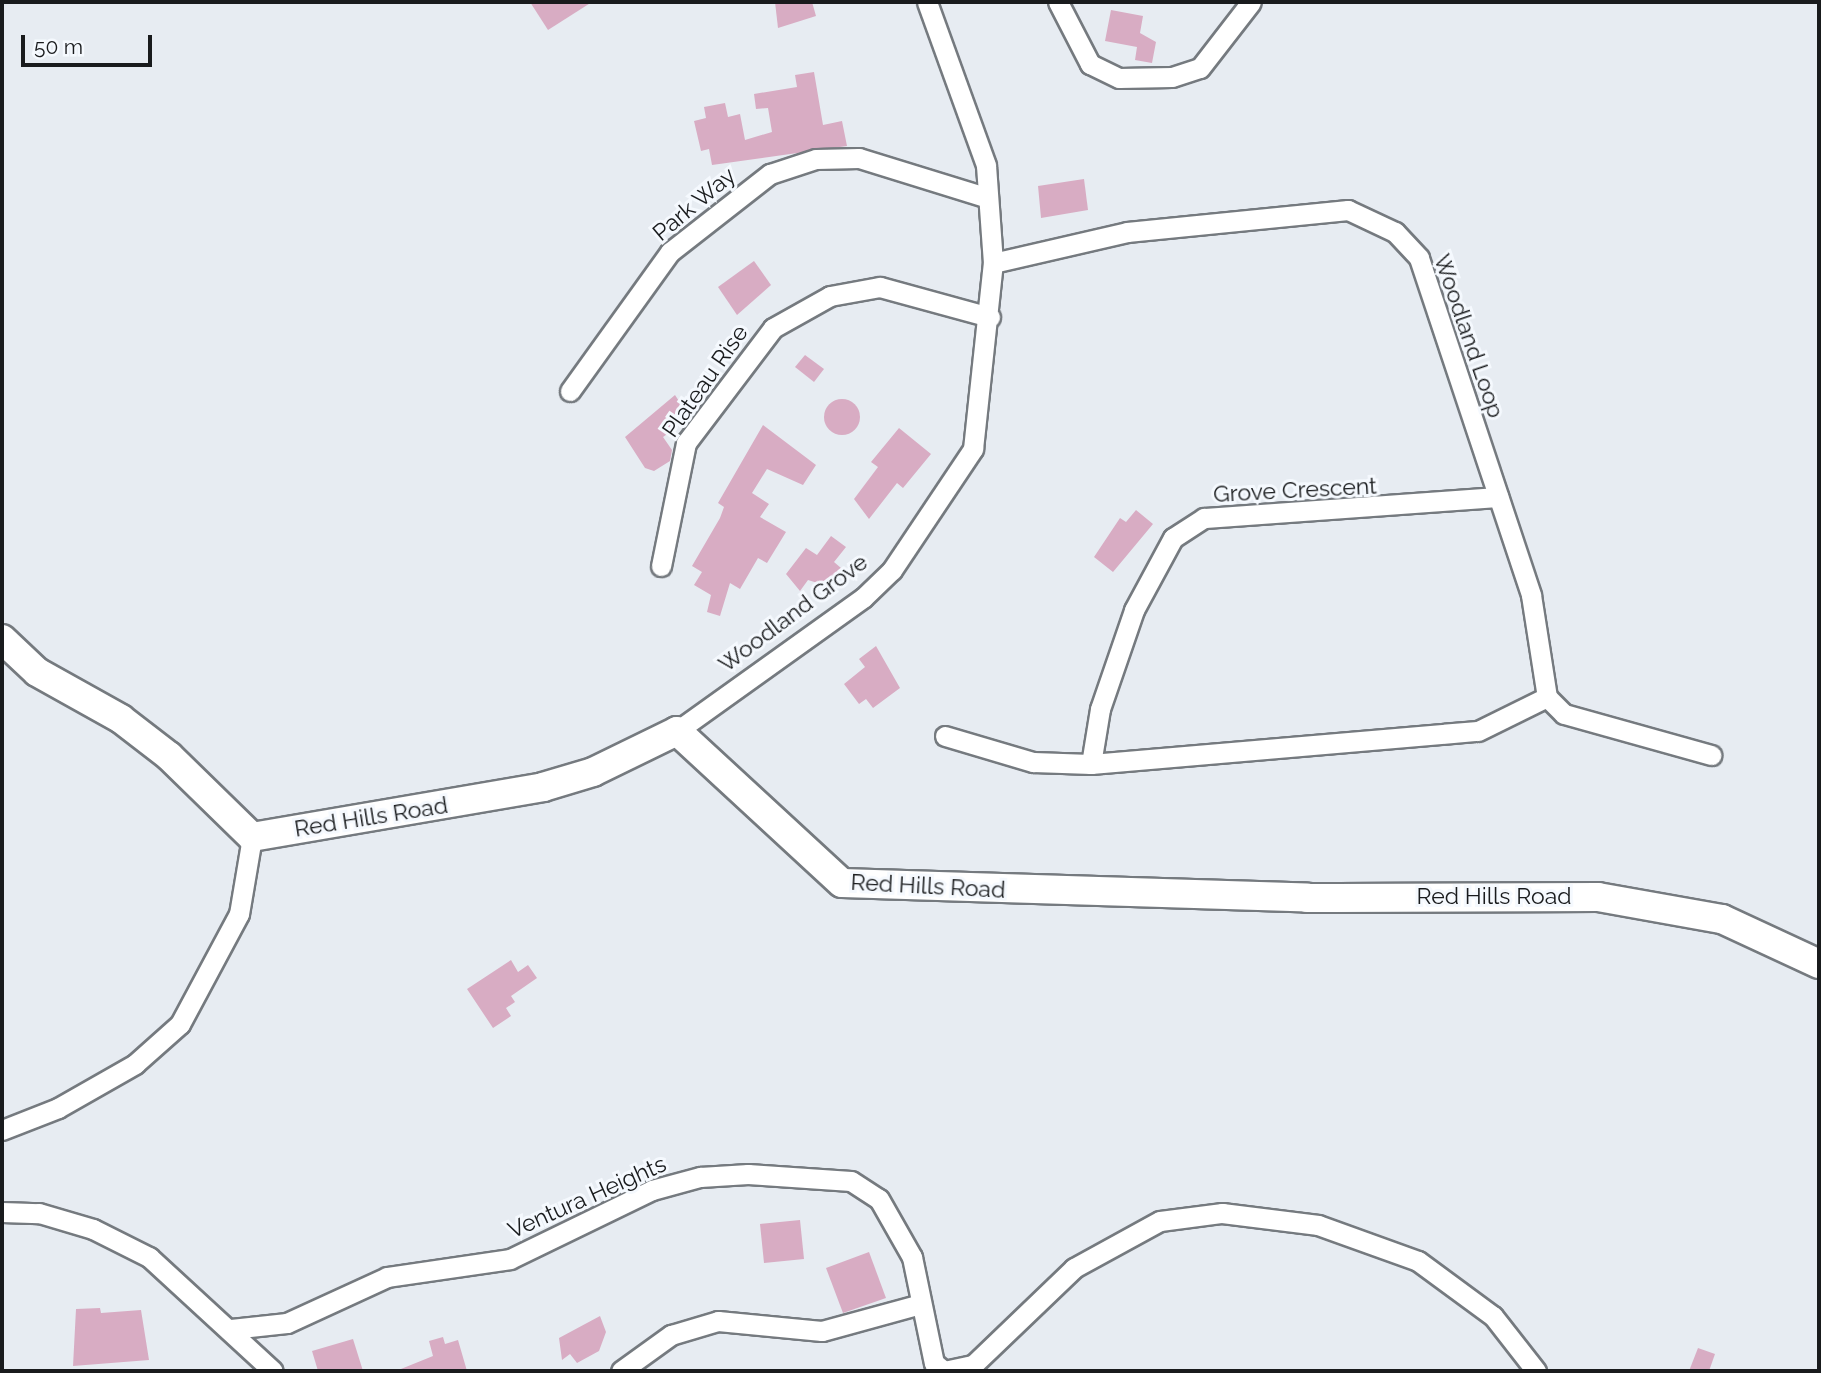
<!DOCTYPE html>
<style>
body{margin:0}
#map{position:relative;width:1821px;height:1373px;overflow:hidden;background:#e7ecf2;font-family:Raleway,sans-serif}
div>[style]{position:absolute}
.building>*{inset:0;background:#d8acc3}
.round{border-radius:50%}
.roads{filter:drop-shadow(2px 0 #757a7f) drop-shadow(-2px 0 #757a7f) drop-shadow(0 2px #757a7f) drop-shadow(0 -2px #757a7f)}
.street>*{height:19px;margin:-9.5px;padding:0 9.5px;transform-origin:9.5px;border-radius:9.5px;background:#fff}
.secondary>*{height:28px;margin:-14px;padding:0 14px;transform-origin:14px;border-radius:14px;background:#fff}
span{translate:-50% -50%;white-space:nowrap;text-align:center;line-height:1.15;-webkit-text-stroke:6px #f5f9fe;paint-order:stroke}
.street-label{font-size:23px;color:#191b1d}
.frame{position:absolute;inset:0;border:4px solid #191b1d;pointer-events:none}
.scale{position:absolute;left:21px;top:35px;width:131px;height:32px;box-sizing:border-box;border:4px solid #191b1d;border-top:0;padding-left:9px;font-size:21px;line-height:24px;white-space:nowrap;color:#191b1d;-webkit-text-stroke:5px #f5f9fe;paint-order:stroke}
</style>
<div id="map">
<div class="building">
<div style="clip-path:polygon(530px 2px,592px 2px,548px 30px)"></div>
<div style="clip-path:polygon(775px 2px,812px 2px,816px 16px,778px 28px)"></div>
<div style="clip-path:polygon(1111px 10px,1143px 16px,1140px 33px,1156px 42px,1152px 63px,1135px 60px,1137px 47px,1105px 41px)"></div>
<div style="clip-path:polygon(814px 72px,823px 125px,842px 121px,847px 146px,712px 165px,709px 149px,701px 151px,694px 121px,706px 118px,704px 107px,725px 103px,728px 117px,740px 114px,745px 140px,772px 132px,768px 108px,756px 109px,754px 94px,797px 87px,795px 75px)"></div>
<div style="clip-path:polygon(1084px 179px,1088px 210px,1041px 218px,1038px 186px)"></div>
<div style="clip-path:polygon(754px 261px,771px 285px,737px 315px,718px 287px)"></div>
<div style="clip-path:polygon(805px 355px,824px 369px,814px 382px,795px 367px)"></div>
<div style="clip-path:polygon(675px 395px,690px 418px,663px 437px,672px 450px,670px 461px,654px 471px,645px 468px,625px 437px)"></div>
<div class="round" style="left:824px;top:399px;width:36px;height:36px"></div>
<div style="clip-path:polygon(763px 425px,816px 465px,803px 485px,767px 469px,752px 493px,769px 504px,760px 517px,786px 532px,767px 563px,758px 558px,740px 589px,730px 583px,720px 616px,707px 612px,711px 595px,694px 585px,702px 572px,692px 566px,720px 518px,724px 507px,718px 503px)"></div>
<div style="clip-path:polygon(899px 428px,931px 454px,903px 488px,897px 483px,869px 519px,854px 499px,878px 467px,871px 462px)"></div>
<div style="clip-path:polygon(1136px 510px,1153px 524px,1113px 572px,1094px 557px,1120px 518px,1126px 522px)"></div>
<div style="clip-path:polygon(831px 536px,846px 547px,834px 562px,841px 568px,827px 586px,808px 580px,800px 591px,786px 574px,806px 548px,817px 555px)"></div>
<div style="clip-path:polygon(876px 646px,900px 688px,873px 708px,866px 699px,859px 704px,844px 684px,865px 667px,859px 659px)"></div>
<div style="clip-path:polygon(511px 960px,518px 972px,528px 965px,537px 978px,511px 996px,515px 1002px,506px 1008px,511px 1016px,493px 1028px,467px 989px)"></div>
<div style="clip-path:polygon(800px 1220px,804px 1259px,764px 1263px,760px 1224px)"></div>
<div style="clip-path:polygon(869px 1252px,886px 1298px,843px 1313px,826px 1268px)"></div>
<div style="clip-path:polygon(100px 1308px,101px 1313px,141px 1310px,149px 1360px,73px 1366px,76px 1309px)"></div>
<div style="clip-path:polygon(600px 1316px,606px 1332px,599px 1351px,577px 1363px,570px 1354px,562px 1360px,559px 1338px)"></div>
<div style="clip-path:polygon(443px 1337px,445px 1344px,458px 1340px,467px 1371px,396px 1371px,433px 1356px,429px 1341px)"></div>
<div style="clip-path:polygon(353px 1339px,363px 1371px,318px 1371px,312px 1351px)"></div>
<div style="clip-path:polygon(1698px 1348px,1715px 1354px,1709px 1371px,1689px 1371px)"></div>
</div>
<div class="roads">
<div class="street">
<div style="left:1058px;top:2px;width:70px;rotate:62.7deg"></div>
<div style="left:1090px;top:64px;width:32px;rotate:26deg"></div>
<div style="left:1119px;top:78px;width:53px;rotate:-1.1deg"></div>
<div style="left:1172px;top:77px;width:29px;rotate:-18deg"></div>
<div style="left:1200px;top:68px;width:83px;rotate:-52.3deg"></div>
<div style="left:993px;top:263px;width:138px;rotate:-13deg"></div>
<div style="left:1127px;top:232px;width:222px;rotate:-5.7deg"></div>
<div style="left:1348px;top:210px;width:52px;rotate:25.1deg"></div>
<div style="left:1395px;top:232px;width:35px;rotate:47deg"></div>
<div style="left:1419px;top:258px;width:355px;rotate:71.6deg"></div>
<div style="left:1531px;top:595px;width:103px;rotate:81.1deg"></div>
<div style="left:570px;top:391px;width:171px;rotate:-54.3deg"></div>
<div style="left:670px;top:252px;width:127px;rotate:-38deg"></div>
<div style="left:770px;top:174px;width:48px;rotate:-18.1deg"></div>
<div style="left:816px;top:159px;width:43px;rotate:-1.3deg"></div>
<div style="left:859px;top:158px;width:135px;rotate:17.2deg"></div>
<div style="left:661px;top:566px;width:126px;rotate:-78.5deg"></div>
<div style="left:686px;top:443px;width:144px;rotate:-52.9deg"></div>
<div style="left:773px;top:328px;width:65px;rotate:-29.3deg"></div>
<div style="left:830px;top:296px;width:51px;rotate:-10.2deg"></div>
<div style="left:880px;top:287px;width:114px;rotate:15.3deg"></div>
<div style="left:1547px;top:697px;width:24px;rotate:45deg"></div>
<div style="left:1564px;top:714px;width:153px;rotate:15.6deg"></div>
<div style="left:677px;top:731px;width:229px;rotate:-35.6deg"></div>
<div style="left:863px;top:598px;width:40px;rotate:-44deg"></div>
<div style="left:892px;top:570px;width:146px;rotate:-56.2deg"></div>
<div style="left:973px;top:449px;width:187px;rotate:-83.9deg"></div>
<div style="left:993px;top:263px;width:98px;rotate:-94.1deg"></div>
<div style="left:986px;top:165px;width:173px;rotate:-109.9deg"></div>
<div style="left:945px;top:736px;width:92px;rotate:16.5deg"></div>
<div style="left:1033px;top:762px;width:58px;rotate:2deg"></div>
<div style="left:1091px;top:764px;width:388px;rotate:-4.9deg"></div>
<div style="left:1478px;top:731px;width:77px;rotate:-26.2deg"></div>
<div style="left:1091px;top:764px;width:56px;rotate:-80.7deg"></div>
<div style="left:1100px;top:709px;width:105px;rotate:-71deg"></div>
<div style="left:1134px;top:610px;width:82px;rotate:-61.6deg"></div>
<div style="left:1173px;top:538px;width:37px;rotate:-33deg"></div>
<div style="left:1204px;top:518px;width:295px;rotate:-4.1deg"></div>
<div style="left:2px;top:1130px;width:60px;rotate:-21.4deg"></div>
<div style="left:58px;top:1108px;width:89px;rotate:-29.7deg"></div>
<div style="left:135px;top:1064px;width:60px;rotate:-41.6deg"></div>
<div style="left:180px;top:1024px;width:125px;rotate:-61.8deg"></div>
<div style="left:239px;top:914px;width:78px;rotate:-80.4deg"></div>
<div style="left:2px;top:1212px;width:37px;rotate:2deg"></div>
<div style="left:39px;top:1213px;width:56px;rotate:16.5deg"></div>
<div style="left:93px;top:1229px;width:63px;rotate:26.6deg"></div>
<div style="left:149px;top:1257px;width:168px;rotate:42.6deg"></div>
<div style="left:231px;top:1329px;width:56px;rotate:-6.1deg"></div>
<div style="left:287px;top:1323px;width:110px;rotate:-24.7deg"></div>
<div style="left:387px;top:1277px;width:124px;rotate:-8.3deg"></div>
<div style="left:510px;top:1259px;width:158px;rotate:-25.9deg"></div>
<div style="left:652px;top:1190px;width:50px;rotate:-15.2deg"></div>
<div style="left:700px;top:1177px;width:48px;rotate:-3.6deg"></div>
<div style="left:748px;top:1174px;width:103px;rotate:3.9deg"></div>
<div style="left:851px;top:1181px;width:33px;rotate:33deg"></div>
<div style="left:879px;top:1199px;width:67px;rotate:60.4deg"></div>
<div style="left:912px;top:1257px;width:108px;rotate:78.3deg"></div>
<div style="left:934px;top:1363px;width:13px;rotate:39deg"></div>
<div style="left:944px;top:1371px;width:30px;rotate:-12deg"></div>
<div style="left:973px;top:1365px;width:140px;rotate:-43.8deg"></div>
<div style="left:1074px;top:1268px;width:98px;rotate:-28.7deg"></div>
<div style="left:1160px;top:1221px;width:63px;rotate:-7.4deg"></div>
<div style="left:1222px;top:1213px;width:97px;rotate:7.1deg"></div>
<div style="left:1318px;top:1225px;width:106px;rotate:19.8deg"></div>
<div style="left:1418px;top:1261px;width:93px;rotate:36.3deg"></div>
<div style="left:1493px;top:1316px;width:70px;rotate:52deg"></div>
<div style="left:621px;top:1371px;width:62px;rotate:-35.8deg"></div>
<div style="left:671px;top:1335px;width:49px;rotate:-16.6deg"></div>
<div style="left:718px;top:1321px;width:104px;rotate:5.5deg"></div>
<div style="left:822px;top:1331px;width:98px;rotate:-15.3deg"></div>
</div>
<div class="secondary">
<div style="left:2px;top:639px;width:48px;rotate:43.3deg"></div>
<div style="left:37px;top:672px;width:96px;rotate:29.2deg"></div>
<div style="left:121px;top:719px;width:61px;rotate:37.6deg"></div>
<div style="left:169px;top:756px;width:116px;rotate:44.3deg"></div>
<div style="left:252px;top:837px;width:295px;rotate:-9.7deg"></div>
<div style="left:543px;top:787px;width:52px;rotate:-16.7deg"></div>
<div style="left:593px;top:772px;width:93px;rotate:-26deg"></div>
<div style="left:677px;top:731px;width:224px;rotate:42.7deg"></div>
<div style="left:842px;top:883px;width:465px;rotate:1.8deg"></div>
<div style="left:1307px;top:898px;width:291px;rotate:-0.2deg"></div>
<div style="left:1598px;top:897px;width:126px;rotate:10.1deg"></div>
<div style="left:1722px;top:919px;width:107px;rotate:24.9deg"></div>
</div>
</div>
<div class="street-label">
<span style="left:694px;top:204px;rotate:-40deg">Park Way</span>
<span style="left:1469px;top:336px;rotate:71deg">Woodland Loop</span>
<span style="left:705px;top:381px;rotate:-55deg">Plateau Rise</span>
<span style="left:1295px;top:490px;rotate:-3deg">Grove Crescent</span>
<span style="left:793px;top:613px;rotate:-37deg">Woodland Grove</span>
<span style="left:371px;top:817px;rotate:-9deg">Red Hills Road</span>
<span style="left:928px;top:886px;rotate:3deg">Red Hills Road</span>
<span style="left:1494px;top:896px">Red Hills Road</span>
<span style="left:587px;top:1197px;rotate:-24deg">Ventura Heights</span>
</div>
<div class="frame"></div>
<div class="scale">50 m</div>
</div>
